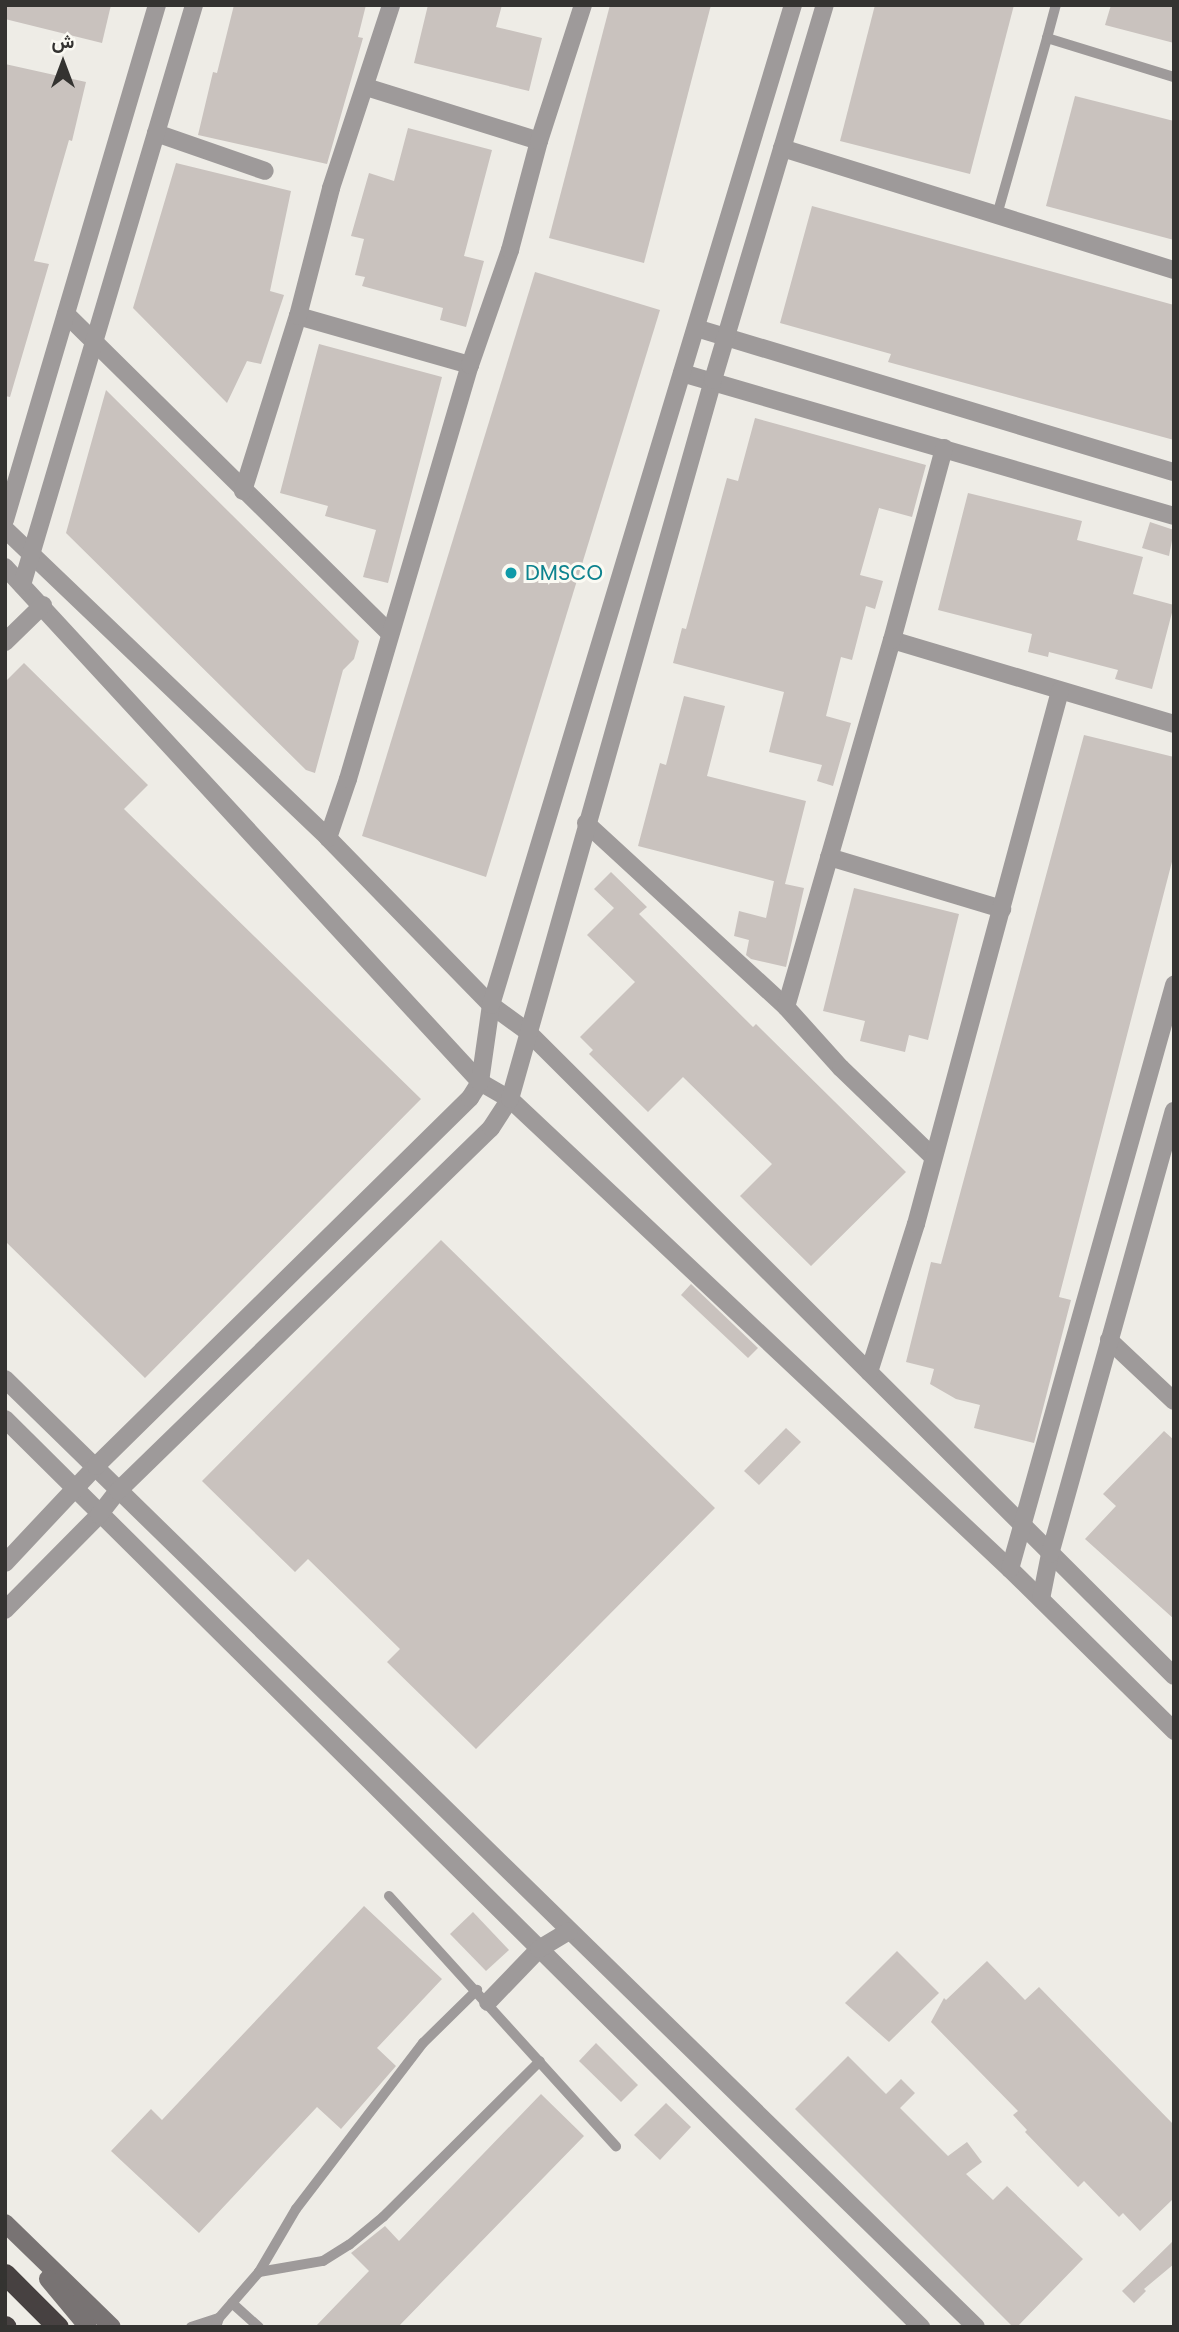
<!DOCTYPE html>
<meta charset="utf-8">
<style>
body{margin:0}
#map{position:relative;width:1179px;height:2332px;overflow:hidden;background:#eeece6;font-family:Poppins,Vazirmatn,sans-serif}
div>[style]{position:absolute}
.building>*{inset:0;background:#c9c2be}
.lane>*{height:10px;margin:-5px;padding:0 5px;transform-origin:5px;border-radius:5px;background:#9e9a9a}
.street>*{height:18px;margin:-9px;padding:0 9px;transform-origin:9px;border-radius:9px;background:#9e9a9a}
.secondary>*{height:18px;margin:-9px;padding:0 9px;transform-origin:9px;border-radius:9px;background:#787373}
.highway>*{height:21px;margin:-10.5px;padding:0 10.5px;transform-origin:10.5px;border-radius:10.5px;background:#474141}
.dots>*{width:19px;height:19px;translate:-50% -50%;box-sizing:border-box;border:4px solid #fbfaf3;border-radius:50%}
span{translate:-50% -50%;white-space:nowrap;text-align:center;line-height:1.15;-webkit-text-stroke:6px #fbfaf3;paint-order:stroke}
.culture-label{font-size:21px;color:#0d838f}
.left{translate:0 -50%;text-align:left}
.frame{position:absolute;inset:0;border:7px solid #343331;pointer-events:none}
.north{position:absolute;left:28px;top:28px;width:70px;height:70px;-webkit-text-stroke:5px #fbfaf3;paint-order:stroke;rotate:0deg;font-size:19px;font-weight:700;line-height:28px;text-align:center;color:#343331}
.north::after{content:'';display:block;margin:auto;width:24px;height:32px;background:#343331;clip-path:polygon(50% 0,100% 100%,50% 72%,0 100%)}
</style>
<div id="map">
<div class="building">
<div style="clip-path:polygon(5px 5px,111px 5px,102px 43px,5px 19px)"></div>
<div style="clip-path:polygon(234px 5px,366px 5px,358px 37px,363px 38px,327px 164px,198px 135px,213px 72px,217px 73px)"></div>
<div style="clip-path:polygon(428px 5px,502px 5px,496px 27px,542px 38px,529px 91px,414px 63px)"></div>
<div style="clip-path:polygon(610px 5px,711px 5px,644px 263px,549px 238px)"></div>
<div style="clip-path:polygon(875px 5px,1014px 5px,970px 174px,840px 141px)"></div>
<div style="clip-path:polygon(1111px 5px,1174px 5px,1174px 43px,1105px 25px)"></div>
<div style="clip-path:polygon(5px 64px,86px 82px,72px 141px,69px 140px,34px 261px,49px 264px,10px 397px,5px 396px)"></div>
<div style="clip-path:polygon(1075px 96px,1174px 121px,1174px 240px,1046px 206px)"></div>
<div style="clip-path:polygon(408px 128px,492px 150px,464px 256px,484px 261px,466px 327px,440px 320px,443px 308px,362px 286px,365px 277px,355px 275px,364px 239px,351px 236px,369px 173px,394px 181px)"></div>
<div style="clip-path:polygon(176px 163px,291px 191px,270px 291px,284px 295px,261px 364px,247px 361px,227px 403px,133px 308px)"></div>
<div style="clip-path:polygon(812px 206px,1174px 305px,1174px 440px,888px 362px,891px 354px,780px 323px)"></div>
<div style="clip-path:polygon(535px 272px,660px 310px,486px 877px,362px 836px)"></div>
<div style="clip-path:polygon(319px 344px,442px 377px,388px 583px,363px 577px,376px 530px,325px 516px,328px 506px,280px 493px)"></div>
<div style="clip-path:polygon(106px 390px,359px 641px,354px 659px,343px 670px,315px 773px,306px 770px,66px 533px)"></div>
<div style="clip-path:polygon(755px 418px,926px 465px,912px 517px,879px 508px,860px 575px,883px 581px,875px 609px,866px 606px,852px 660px,841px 657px,826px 716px,851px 723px,833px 786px,817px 781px,822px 765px,769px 752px,784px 692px,673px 663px,682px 628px,686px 629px,727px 478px,738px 481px)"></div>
<div style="clip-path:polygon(968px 493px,1082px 521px,1077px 540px,1143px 557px,1133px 594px,1174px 605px,1152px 689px,1115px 679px,1118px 670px,1049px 652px,1048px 657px,1028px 652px,1032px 634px,938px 610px)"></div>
<div style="clip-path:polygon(1150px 522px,1174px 530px,1169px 556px,1142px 548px)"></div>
<div style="clip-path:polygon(24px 663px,148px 785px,124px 809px,421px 1099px,145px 1378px,5px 1241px,5px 682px)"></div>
<div style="clip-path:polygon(684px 696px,725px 706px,707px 776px,806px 801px,785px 884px,804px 888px,786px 967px,751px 959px,746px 955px,749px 940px,734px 936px,739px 911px,766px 918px,774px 881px,781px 883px,638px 846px,660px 763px,666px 765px)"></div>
<div style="clip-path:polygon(1084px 735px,1174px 757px,1174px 854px,1059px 1297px,1071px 1300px,1034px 1443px,974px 1428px,980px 1405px,956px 1399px,930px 1384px,934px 1369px,906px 1362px,931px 1262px,941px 1264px)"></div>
<div style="clip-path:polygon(611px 872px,647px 907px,639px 914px,753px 1027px,756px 1024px,906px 1172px,811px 1266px,740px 1196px,772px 1164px,683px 1077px,648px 1112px,589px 1054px,593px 1050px,580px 1037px,635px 982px,587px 935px,614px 908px,594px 889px)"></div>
<div style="clip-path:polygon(854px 888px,959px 914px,928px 1040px,909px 1035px,905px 1052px,860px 1041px,865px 1021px,823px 1011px)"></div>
<div style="clip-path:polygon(441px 1240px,715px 1508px,476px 1749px,387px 1662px,400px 1649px,308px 1559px,295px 1572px,202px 1481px)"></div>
<div style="clip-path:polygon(691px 1284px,758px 1348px,748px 1358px,681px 1295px)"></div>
<div style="clip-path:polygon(786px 1428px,801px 1442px,759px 1485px,744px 1471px)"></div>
<div style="clip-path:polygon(1164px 1431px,1174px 1440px,1174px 1619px,1085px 1539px,1116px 1506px,1103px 1494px)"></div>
<div style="clip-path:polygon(364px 1906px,442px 1979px,377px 2048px,396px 2066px,341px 2129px,317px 2107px,199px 2233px,111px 2151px,151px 2109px,162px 2120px)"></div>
<div style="clip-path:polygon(473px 1912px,509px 1950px,486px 1971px,450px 1934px)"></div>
<div style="clip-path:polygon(897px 1951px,939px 1993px,889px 2042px,845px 2003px)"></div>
<div style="clip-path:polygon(987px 1961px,1025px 2000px,1039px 1987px,1174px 2125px,1174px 2198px,1140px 2231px,1123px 2213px,1119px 2217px,1084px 2181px,1078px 2187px,1025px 2132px,1027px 2130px,1013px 2115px,1018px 2111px,931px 2022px,944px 1998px,946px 2000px)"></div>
<div style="clip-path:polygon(596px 2043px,638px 2085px,621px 2102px,579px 2061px)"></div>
<div style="clip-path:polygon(848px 2056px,886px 2094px,901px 2079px,915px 2093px,900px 2108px,948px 2156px,967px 2142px,982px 2162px,966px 2174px,993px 2200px,1007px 2186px,1083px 2259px,1017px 2327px,1013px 2327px,795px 2109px)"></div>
<div style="clip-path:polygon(541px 2094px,584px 2136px,398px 2327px,315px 2327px,369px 2271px,351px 2253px,385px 2226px,399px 2241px)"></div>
<div style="clip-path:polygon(666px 2103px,691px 2127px,660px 2160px,634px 2135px)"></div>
<div style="clip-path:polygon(1174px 2240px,1174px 2264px,1144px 2289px,1146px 2291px,1134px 2303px,1122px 2291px)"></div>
</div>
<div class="lane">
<div style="left:1047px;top:38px;width:34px;rotate:-75deg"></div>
<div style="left:997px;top:215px;width:184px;rotate:-74.2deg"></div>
<div style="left:1047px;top:38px;width:133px;rotate:17.1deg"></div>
<div style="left:389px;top:1896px;width:338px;rotate:47.8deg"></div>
<div style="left:259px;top:2272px;width:65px;rotate:-9.8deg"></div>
<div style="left:323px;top:2261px;width:31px;rotate:-32deg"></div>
<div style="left:349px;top:2245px;width:44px;rotate:-39.5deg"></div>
<div style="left:383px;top:2217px;width:221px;rotate:-44.8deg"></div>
<div style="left:232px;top:2303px;width:36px;rotate:42deg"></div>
<div style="left:219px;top:2318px;width:61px;rotate:-49deg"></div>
<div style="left:259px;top:2272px;width:73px;rotate:-59.6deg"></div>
<div style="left:296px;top:2209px;width:209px;rotate:-52.6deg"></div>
<div style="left:423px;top:2043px;width:76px;rotate:-44.5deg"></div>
<div style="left:191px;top:2327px;width:29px;rotate:-18deg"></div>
<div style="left:219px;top:2318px;width:9px;rotate:108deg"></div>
</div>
<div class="street">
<div style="left:366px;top:87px;width:181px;rotate:17.3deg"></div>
<div style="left:156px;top:133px;width:115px;rotate:19.2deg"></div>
<div style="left:782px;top:148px;width:411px;rotate:17.3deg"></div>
<div style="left:66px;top:314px;width:455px;rotate:44.6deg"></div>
<div style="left:298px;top:316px;width:179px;rotate:15.9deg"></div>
<div style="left:696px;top:328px;width:499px;rotate:16.8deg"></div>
<div style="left:682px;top:373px;width:512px;rotate:16.21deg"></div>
<div style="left:243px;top:491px;width:183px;rotate:-72.6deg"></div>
<div style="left:298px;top:316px;width:132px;rotate:-75.5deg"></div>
<div style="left:331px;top:188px;width:193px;rotate:-71.8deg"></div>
<div style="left:5px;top:520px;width:537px;rotate:-73.56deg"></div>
<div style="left:5px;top:529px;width:447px;rotate:43.7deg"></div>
<div style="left:328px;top:838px;width:233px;rotate:45.7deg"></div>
<div style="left:491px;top:1005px;width:46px;rotate:36.1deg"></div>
<div style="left:528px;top:1032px;width:912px;rotate:44.91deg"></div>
<div style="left:5px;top:567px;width:701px;rotate:47.31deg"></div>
<div style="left:480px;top:1082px;width:34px;rotate:30deg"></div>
<div style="left:510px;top:1099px;width:686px;rotate:43.23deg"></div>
<div style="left:1010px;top:1569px;width:231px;rotate:44.6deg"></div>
<div style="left:22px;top:585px;width:605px;rotate:-73.48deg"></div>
<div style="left:892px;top:640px;width:294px;rotate:16.6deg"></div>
<div style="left:5px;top:642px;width:53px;rotate:-44.2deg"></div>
<div style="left:586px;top:823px;width:272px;rotate:42.6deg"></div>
<div style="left:786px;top:1007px;width:82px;rotate:48deg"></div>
<div style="left:841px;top:1068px;width:127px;rotate:44deg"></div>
<div style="left:328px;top:838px;width:62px;rotate:-71.3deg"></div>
<div style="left:348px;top:779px;width:432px;rotate:-73.6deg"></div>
<div style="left:470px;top:365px;width:122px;rotate:-70.8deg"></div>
<div style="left:510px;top:250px;width:113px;rotate:-75.1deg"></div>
<div style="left:539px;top:141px;width:143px;rotate:-72.1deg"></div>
<div style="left:829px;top:857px;width:181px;rotate:16.7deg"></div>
<div style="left:786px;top:1007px;width:382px;rotate:-73.9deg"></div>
<div style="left:892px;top:640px;width:199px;rotate:-74.8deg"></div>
<div style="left:1109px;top:1340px;width:89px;rotate:43.2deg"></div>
<div style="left:869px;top:1372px;width:155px;rotate:-72.4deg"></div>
<div style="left:916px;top:1224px;width:552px;rotate:-74.88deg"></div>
<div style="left:5px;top:1379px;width:1357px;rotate:44.31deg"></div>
<div style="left:5px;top:1419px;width:1290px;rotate:44.75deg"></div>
<div style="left:5px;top:1563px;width:133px;rotate:-46.8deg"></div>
<div style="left:96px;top:1466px;width:525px;rotate:-44.54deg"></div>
<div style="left:470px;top:1098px;width:19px;rotate:-58deg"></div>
<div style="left:480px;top:1082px;width:78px;rotate:-81.9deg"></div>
<div style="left:491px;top:1005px;width:1045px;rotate:-73.2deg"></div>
<div style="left:1010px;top:1569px;width:607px;rotate:-74.31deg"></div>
<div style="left:1041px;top:1599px;width:46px;rotate:-78.7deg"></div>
<div style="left:1050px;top:1554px;width:460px;rotate:-74.4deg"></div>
<div style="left:5px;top:1610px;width:134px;rotate:-45.3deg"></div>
<div style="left:99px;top:1515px;width:31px;rotate:-52deg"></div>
<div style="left:118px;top:1491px;width:520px;rotate:-44.22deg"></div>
<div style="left:491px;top:1128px;width:35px;rotate:-57deg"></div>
<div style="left:510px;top:1099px;width:747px;rotate:-74.23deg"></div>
<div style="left:713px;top:380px;width:391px;rotate:-73.4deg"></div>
<div style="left:488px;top:2002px;width:74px;rotate:-46.1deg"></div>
<div style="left:539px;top:1949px;width:35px;rotate:-31deg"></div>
</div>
<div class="secondary">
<div style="left:5px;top:2223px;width:149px;rotate:44.2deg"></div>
<div style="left:48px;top:2279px;width:62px;rotate:50.2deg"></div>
</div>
<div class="highway">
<div style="left:5px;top:2274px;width:75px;rotate:45deg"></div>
<div style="left:5px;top:2326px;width:1px;rotate:45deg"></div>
</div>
<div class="dots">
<div style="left:511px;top:573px;background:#0f9aa8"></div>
</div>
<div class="culture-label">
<span class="left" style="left:525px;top:573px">DMSCO</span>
</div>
<div class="frame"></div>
<div class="north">ش</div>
</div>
